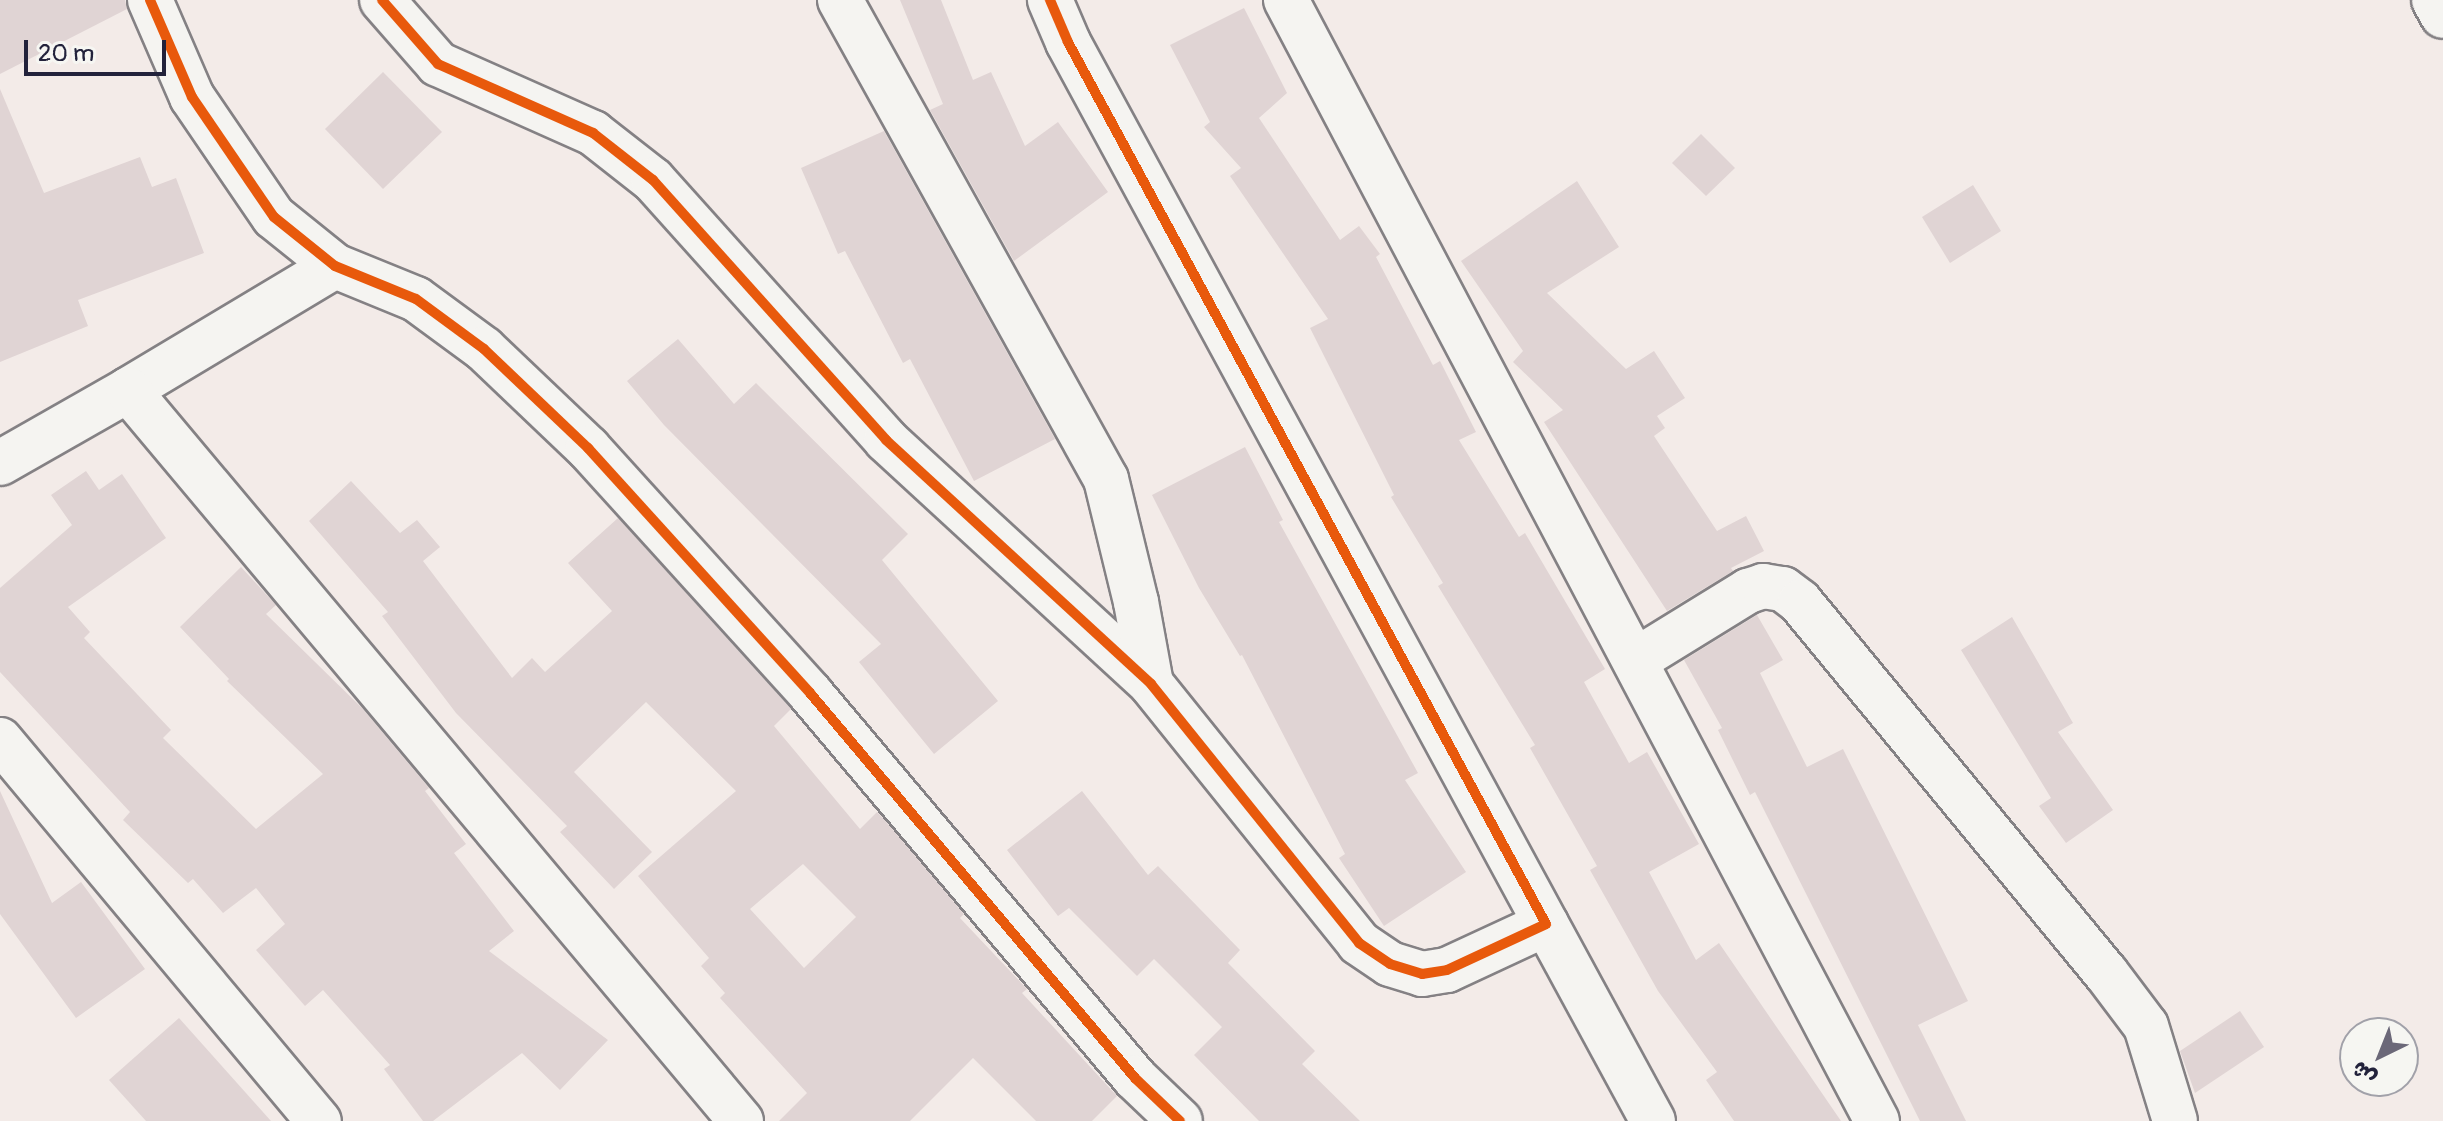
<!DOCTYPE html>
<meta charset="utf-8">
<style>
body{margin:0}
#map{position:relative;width:2443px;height:1121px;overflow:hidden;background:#f3ebe8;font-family:Pangolin,"Playpen Sans Arabic",sans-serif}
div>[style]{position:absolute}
.building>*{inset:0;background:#e0d4d4}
.roads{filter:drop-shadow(2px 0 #848184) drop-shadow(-2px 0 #848184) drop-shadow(0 2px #848184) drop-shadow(0 -2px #848184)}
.minor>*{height:44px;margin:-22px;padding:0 22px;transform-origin:22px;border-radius:22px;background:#f5f4f1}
.cycleway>*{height:10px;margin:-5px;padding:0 5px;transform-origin:5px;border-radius:5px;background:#e8590c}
span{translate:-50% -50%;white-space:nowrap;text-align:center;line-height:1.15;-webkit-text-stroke:6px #f6f6f2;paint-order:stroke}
.north{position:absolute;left:2339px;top:1017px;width:80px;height:80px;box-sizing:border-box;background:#f6f6f2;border:2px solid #a1a1a9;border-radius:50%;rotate:223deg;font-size:22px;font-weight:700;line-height:32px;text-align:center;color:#22223b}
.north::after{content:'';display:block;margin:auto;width:28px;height:36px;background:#6b6878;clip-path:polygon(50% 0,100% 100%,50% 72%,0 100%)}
.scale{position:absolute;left:24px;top:40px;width:142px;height:36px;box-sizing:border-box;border:4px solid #22223b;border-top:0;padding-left:10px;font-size:24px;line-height:28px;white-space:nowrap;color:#22223b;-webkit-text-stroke:6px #f6f6f2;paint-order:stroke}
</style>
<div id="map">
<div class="building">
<div style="clip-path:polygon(0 0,125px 0,127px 9px,0 74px)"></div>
<div style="clip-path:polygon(900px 0,941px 0,973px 80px,991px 72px,1025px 146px,1058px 122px,1108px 192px,1014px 261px,930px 110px,943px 104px)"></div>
<div style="clip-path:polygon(1244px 8px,1287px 93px,1259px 118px,1340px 240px,1359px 226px,1380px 254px,1376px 257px,1433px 365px,1440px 361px,1476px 432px,1459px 440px,1519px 537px,1525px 533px,1605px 669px,1584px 682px,1629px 763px,1647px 752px,1699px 844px,1649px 872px,1696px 960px,1719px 943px,1841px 1121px,1734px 1121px,1706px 1080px,1717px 1072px,1658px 991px,1590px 870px,1597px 866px,1530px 748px,1535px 745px,1438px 586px,1443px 583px,1391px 497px,1394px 495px,1310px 328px,1328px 319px,1230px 176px,1241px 168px,1204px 127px,1210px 122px,1170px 45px)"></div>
<div style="clip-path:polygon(383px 72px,442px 132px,383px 189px,325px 129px)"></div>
<div style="clip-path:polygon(0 89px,44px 193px,140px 157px,152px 187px,176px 178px,204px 253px,78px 300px,88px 326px,0 362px)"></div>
<div style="clip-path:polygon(884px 131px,1055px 439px,974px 481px,910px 359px,903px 363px,845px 251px,838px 254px,801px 168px)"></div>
<div style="clip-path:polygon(1701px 134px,1735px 168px,1706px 196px,1672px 163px)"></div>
<div style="clip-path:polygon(1577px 181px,1619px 247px,1547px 293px,1626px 369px,1654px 351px,1685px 398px,1657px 416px,1665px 428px,1654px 436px,1717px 531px,1746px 516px,1764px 551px,1731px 568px,1733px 571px,1667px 611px,1544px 422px,1563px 410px,1513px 362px,1523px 351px,1461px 261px)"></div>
<div style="clip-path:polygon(1973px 185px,2001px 231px,1950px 263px,1922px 217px)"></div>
<div style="clip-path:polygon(678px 339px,734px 404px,756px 383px,908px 534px,882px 560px,998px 701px,934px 754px,859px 662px,881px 644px,664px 425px,627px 381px)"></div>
<div style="clip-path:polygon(1245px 447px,1283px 520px,1279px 522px,1418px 773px,1405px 780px,1466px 872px,1384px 926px,1339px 858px,1345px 854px,1242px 655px,1240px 656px,1199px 588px,1152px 495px)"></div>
<div style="clip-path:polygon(86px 471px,99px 490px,122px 474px,166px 538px,68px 607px,90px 632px,84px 638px,171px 730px,163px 738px,256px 829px,323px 774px,227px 681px,229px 679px,180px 627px,241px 567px,276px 605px,266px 614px,362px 708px,429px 788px,425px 791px,466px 844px,454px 853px,514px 931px,489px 951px,608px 1040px,560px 1090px,522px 1053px,433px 1121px,423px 1121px,384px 1069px,390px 1065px,323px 990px,305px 1006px,256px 950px,285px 924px,256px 888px,223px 913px,193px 879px,188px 883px,123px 820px,130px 812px,0 672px,0 588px,72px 525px,51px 495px)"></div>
<div style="clip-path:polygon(evenodd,351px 481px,400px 533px,417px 520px,440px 547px,423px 561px,512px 678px,532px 658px,545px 672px,612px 611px,568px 563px,618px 518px,791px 709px,774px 726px,860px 829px,877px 812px,883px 818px,964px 914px,960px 918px,1027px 989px,1022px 993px,1117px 1096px,1092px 1121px,1036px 1121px,973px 1058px,910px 1121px,779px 1121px,807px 1093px,720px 998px,725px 993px,701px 966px,709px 958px,638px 876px,736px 791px,646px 702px,574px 772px,652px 852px,614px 889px,560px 832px,567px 826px,456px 713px,382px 616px,388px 612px,309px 521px,351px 481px,803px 864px,856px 917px,804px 968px,750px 909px,803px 864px)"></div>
<div style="clip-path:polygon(1757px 615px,1783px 660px,1760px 673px,1807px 767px,1843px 749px,1968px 1001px,1918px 1025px,1966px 1121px,1920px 1121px,1755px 792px,1750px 795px,1718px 730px,1722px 728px,1684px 660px)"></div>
<div style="clip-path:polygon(2012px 617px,2073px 723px,2058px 732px,2113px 810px,2066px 843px,2039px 806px,2051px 798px,1961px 650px)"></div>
<div style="clip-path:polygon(0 791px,52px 903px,81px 882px,145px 969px,76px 1018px,0 914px)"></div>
<div style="clip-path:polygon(1082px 791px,1148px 875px,1158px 866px,1240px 950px,1228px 963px,1315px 1051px,1302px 1064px,1360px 1121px,1259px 1121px,1194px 1055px,1222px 1027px,1154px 959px,1137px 976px,1069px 908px,1058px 916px,1007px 850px)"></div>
<div style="clip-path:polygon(2240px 1011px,2264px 1047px,2195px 1093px,2180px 1051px)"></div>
<div style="clip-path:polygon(179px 1018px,271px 1121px,146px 1121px,109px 1080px)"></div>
</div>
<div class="roads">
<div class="minor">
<div style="left:150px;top:0;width:106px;rotate:66.6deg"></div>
<div style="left:192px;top:97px;width:145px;rotate:55.7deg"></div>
<div style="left:274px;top:217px;width:78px;rotate:38.8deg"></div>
<div style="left:335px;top:266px;width:87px;rotate:22.2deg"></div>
<div style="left:416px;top:299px;width:84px;rotate:36.3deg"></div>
<div style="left:484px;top:349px;width:144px;rotate:43.6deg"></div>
<div style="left:588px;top:448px;width:331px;rotate:47.8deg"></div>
<div style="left:810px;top:693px;width:504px;rotate:49.83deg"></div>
<div style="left:1135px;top:1078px;width:62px;rotate:43.7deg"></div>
<div style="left:382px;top:0;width:85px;rotate:48.8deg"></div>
<div style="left:438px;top:64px;width:170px;rotate:24deg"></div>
<div style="left:593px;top:133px;width:76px;rotate:38.1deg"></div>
<div style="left:653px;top:180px;width:349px;rotate:48.1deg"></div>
<div style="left:886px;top:440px;width:360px;rotate:42.6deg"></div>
<div style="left:1151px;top:684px;width:332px;rotate:51.2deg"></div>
<div style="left:1359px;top:943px;width:37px;rotate:34deg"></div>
<div style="left:1390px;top:964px;width:34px;rotate:17deg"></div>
<div style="left:1422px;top:974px;width:25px;rotate:-9deg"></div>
<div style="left:1447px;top:970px;width:109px;rotate:-24.9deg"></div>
<div style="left:1546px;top:924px;width:1003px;rotate:-118.46deg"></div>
<div style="left:1068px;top:42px;width:46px;rotate:-113.2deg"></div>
<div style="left:840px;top:0;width:548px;rotate:60.96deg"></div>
<div style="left:1106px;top:479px;width:127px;rotate:76.3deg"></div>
<div style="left:1136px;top:602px;width:83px;rotate:79.6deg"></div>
<div style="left:1286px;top:0;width:1267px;rotate:62.2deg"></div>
<div style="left:2434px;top:0;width:18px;rotate:61deg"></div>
<div style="left:128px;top:390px;width:241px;rotate:-30.9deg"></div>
<div style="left:0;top:463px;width:147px;rotate:-29.7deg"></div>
<div style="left:128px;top:390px;width:954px;rotate:50.02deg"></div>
<div style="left:1636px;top:660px;width:132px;rotate:-31.6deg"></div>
<div style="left:1748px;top:591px;width:16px;rotate:-18deg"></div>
<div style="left:1763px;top:586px;width:20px;rotate:9deg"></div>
<div style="left:1783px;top:589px;width:21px;rotate:37deg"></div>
<div style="left:1800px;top:602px;width:481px;rotate:50.5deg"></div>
<div style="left:2106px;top:973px;width:66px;rotate:53deg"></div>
<div style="left:2146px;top:1026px;width:99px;rotate:73deg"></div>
<div style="left:0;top:740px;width:497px;rotate:50.1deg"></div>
<div style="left:1546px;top:924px;width:224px;rotate:61.5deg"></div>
</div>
</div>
<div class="cycleway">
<div style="left:150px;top:0;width:106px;rotate:66.6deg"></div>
<div style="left:192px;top:97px;width:145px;rotate:55.7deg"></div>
<div style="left:274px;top:217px;width:78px;rotate:38.8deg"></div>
<div style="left:335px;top:266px;width:87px;rotate:22.2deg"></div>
<div style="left:416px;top:299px;width:84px;rotate:36.3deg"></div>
<div style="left:484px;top:349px;width:144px;rotate:43.6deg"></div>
<div style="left:588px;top:448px;width:331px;rotate:47.8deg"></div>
<div style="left:810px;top:693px;width:504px;rotate:49.83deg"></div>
<div style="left:1135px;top:1078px;width:62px;rotate:43.7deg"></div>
<div style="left:382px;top:0;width:85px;rotate:48.8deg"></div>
<div style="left:438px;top:64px;width:170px;rotate:24deg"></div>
<div style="left:593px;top:133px;width:76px;rotate:38.1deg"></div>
<div style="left:653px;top:180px;width:349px;rotate:48.1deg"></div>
<div style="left:886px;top:440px;width:360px;rotate:42.6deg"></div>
<div style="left:1151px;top:684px;width:332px;rotate:51.2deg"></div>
<div style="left:1359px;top:943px;width:37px;rotate:34deg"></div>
<div style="left:1390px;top:964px;width:34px;rotate:17deg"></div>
<div style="left:1422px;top:974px;width:25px;rotate:-9deg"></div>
<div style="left:1447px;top:970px;width:109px;rotate:-24.9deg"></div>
<div style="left:1546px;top:924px;width:1003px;rotate:-118.46deg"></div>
<div style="left:1068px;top:42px;width:46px;rotate:-113.2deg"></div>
</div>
<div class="north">ش</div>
<div class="scale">20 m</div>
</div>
